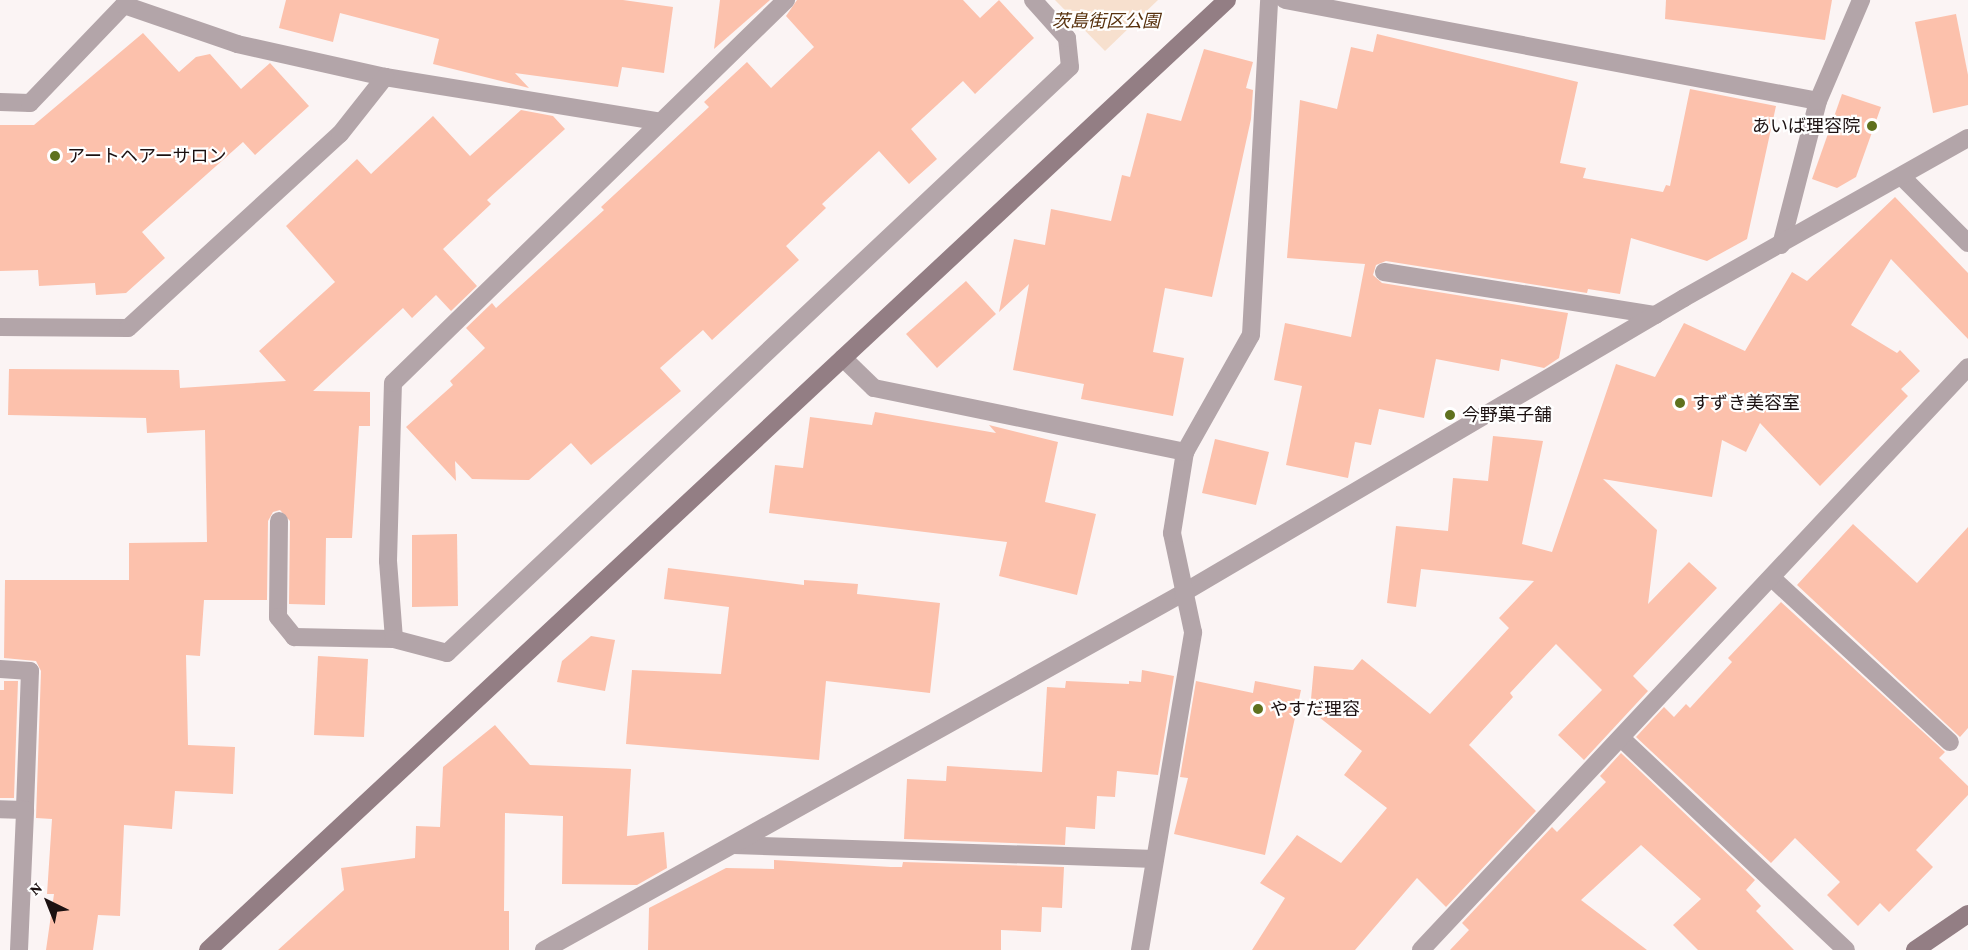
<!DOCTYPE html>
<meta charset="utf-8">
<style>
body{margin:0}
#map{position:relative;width:1968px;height:950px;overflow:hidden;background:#fbf4f4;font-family:"Crimson Pro","Noto Sans JP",serif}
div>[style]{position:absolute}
.green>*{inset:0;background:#f7e0ce}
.building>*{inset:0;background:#fcc1ac}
.street>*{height:18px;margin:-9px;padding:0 9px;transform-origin:9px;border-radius:9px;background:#b3a5a9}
.secondary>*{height:18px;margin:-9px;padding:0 9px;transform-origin:9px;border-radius:9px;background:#937e84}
.dots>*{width:16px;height:16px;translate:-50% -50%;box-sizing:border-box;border:3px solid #fff;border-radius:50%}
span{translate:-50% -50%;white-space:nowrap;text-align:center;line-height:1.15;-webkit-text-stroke:4.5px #fff;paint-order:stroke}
.park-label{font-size:18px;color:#57310d;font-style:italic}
.poi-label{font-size:18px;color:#1c1111}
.right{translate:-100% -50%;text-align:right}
.left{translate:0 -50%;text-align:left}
.north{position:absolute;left:18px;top:872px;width:60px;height:60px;-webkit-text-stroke:4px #fff;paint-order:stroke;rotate:317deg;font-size:16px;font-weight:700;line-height:24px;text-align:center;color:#1c1111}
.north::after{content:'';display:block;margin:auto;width:21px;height:27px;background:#1c1111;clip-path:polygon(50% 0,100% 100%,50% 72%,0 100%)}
</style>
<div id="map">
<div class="green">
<div style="clip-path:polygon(1055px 0,1158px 0,1105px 51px)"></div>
</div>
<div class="building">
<div style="clip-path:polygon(286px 0,623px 0,673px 7px,664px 73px,622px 67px,618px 87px,515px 73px,529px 88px,433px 64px,439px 39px,340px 13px,333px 42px,279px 28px)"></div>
<div style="clip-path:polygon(720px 0,770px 0,714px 49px)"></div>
<div style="clip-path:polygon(797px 0,963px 0,980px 18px,999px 0,1034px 38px,975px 94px,963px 81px,911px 129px,937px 159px,909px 184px,879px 151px,822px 204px,826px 208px,786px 246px,799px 260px,712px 340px,703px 330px,660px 368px,681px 391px,591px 465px,571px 443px,529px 480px,472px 479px,455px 461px,456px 481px,406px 427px,453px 385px,450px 381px,485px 348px,466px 328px,492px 303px,496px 308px,604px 210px,601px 207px,709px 107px,704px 102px,747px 62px,771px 88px,814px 47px,786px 16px)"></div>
<div style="clip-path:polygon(1666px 0,1832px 0,1825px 40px,1665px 19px)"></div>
<div style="clip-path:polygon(1956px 14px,1968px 75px,1968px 105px,1933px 113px,1915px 22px)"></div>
<div style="clip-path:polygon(143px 33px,179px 72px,196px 57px,210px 54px,241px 89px,270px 63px,309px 106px,255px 155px,243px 142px,142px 232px,165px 258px,126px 293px,96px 295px,95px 283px,39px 286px,38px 270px,0 271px,0 125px,34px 125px)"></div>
<div style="clip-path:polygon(1377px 34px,1578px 82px,1560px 163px,1586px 168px,1583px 178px,1663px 192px,1666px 185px,1670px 186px,1690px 89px,1776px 106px,1747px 239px,1707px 261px,1631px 238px,1620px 294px,1588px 289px,1587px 293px,1386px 261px,1376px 265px,1373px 275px,1382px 283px,1568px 313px,1559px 358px,1544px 368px,1501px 359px,1499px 371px,1436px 359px,1424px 418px,1379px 409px,1371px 445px,1355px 442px,1348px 478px,1286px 465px,1302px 386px,1274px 380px,1285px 323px,1351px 337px,1365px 264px,1287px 258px,1300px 100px,1337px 109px,1351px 47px,1373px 52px)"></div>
<div style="clip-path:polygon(1204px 49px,1253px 62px,1246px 88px,1253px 90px,1251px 119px,1212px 297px,1165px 288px,1153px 352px,1184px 358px,1173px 416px,1081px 399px,1084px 384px,1013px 370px,1029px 284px,999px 312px,1014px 239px,1045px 245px,1051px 209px,1111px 221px,1122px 175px,1130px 177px,1147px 113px,1181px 121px)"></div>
<div style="clip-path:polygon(1842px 94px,1881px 107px,1856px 177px,1837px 188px,1812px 179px)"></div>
<div style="clip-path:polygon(521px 110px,553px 116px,565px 129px,487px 200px,491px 204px,443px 249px,477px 286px,451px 311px,436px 295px,412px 318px,403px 308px,313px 391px,370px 392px,370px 426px,359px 426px,352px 538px,326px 538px,325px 605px,289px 604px,290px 521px,280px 510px,273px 512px,268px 521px,267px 600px,204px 600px,200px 656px,186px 655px,188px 745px,235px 747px,233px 794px,175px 791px,172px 829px,124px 825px,120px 916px,98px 915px,93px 950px,46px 950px,54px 894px,47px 894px,52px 819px,36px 818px,41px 671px,36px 661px,4px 658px,5px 580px,129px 580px,129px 543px,207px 542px,205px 430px,147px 433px,146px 418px,8px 415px,9px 369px,179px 370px,180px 388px,286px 381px,259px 351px,335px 282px,286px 226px,357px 159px,371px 174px,433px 116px,470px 156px)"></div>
<div style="clip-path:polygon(1895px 197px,1968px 273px,1968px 339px,1891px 259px,1851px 325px,1897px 353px,1900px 350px,1920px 371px,1901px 389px,1908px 396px,1820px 486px,1760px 423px,1746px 452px,1722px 440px,1712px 497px,1603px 479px,1657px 530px,1648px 604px,1689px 562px,1717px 588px,1633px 676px,1648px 691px,1584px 760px,1558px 735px,1602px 690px,1556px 644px,1510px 693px,1513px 697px,1469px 745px,1536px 811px,1446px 907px,1417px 878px,1355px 950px,1252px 950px,1285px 898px,1260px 883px,1297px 835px,1341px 863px,1387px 808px,1344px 775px,1362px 751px,1310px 710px,1314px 666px,1353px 670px,1362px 659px,1430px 714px,1509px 628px,1499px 618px,1534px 581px,1421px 569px,1416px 607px,1387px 603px,1396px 526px,1448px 531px,1453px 478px,1488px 481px,1493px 436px,1543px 441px,1522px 544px,1552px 552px,1616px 364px,1655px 377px,1684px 323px,1745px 351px,1792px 272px,1807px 281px)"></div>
<div style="clip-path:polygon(966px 281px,996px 314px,937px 368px,906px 334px)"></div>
<div style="clip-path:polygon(875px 412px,996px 433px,989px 425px,1058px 442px,1045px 502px,1096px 514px,1077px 595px,999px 576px,1007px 542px,769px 513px,775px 465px,803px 468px,810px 417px,872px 425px)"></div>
<div style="clip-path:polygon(1215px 439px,1269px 452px,1256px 505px,1202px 493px)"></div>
<div style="clip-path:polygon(1853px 524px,1917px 583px,1968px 527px,1968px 728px,1960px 737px,1797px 585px)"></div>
<div style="clip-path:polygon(457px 534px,458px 606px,412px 607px,412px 535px)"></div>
<div style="clip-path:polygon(668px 568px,804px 585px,804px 580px,858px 584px,857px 594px,940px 603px,930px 693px,826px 681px,819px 760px,626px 744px,632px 670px,721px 674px,729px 607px,664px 599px)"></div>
<div style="clip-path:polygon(1781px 602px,1945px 752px,1939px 758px,1968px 786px,1968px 795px,1916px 850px,1933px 867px,1889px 912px,1880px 903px,1858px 926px,1827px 895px,1840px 882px,1795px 838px,1771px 863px,1636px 737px,1664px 707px,1674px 717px,1686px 704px,1690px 708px,1732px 662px,1728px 658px)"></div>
<div style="clip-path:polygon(591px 636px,615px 640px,605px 691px,557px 682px,562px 661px)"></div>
<div style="clip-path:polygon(318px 656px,368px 659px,364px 737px,314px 735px)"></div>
<div style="clip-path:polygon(1142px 670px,1174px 676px,1158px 775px,1117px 771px,1115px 797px,1097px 796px,1095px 829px,1066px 827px,1065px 845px,904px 839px,907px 779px,946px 781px,947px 766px,1042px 772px,1047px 687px,1065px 688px,1066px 681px,1129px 684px,1129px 681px,1141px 682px)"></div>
<div style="clip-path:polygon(4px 681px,18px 681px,14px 798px,0 798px,0 690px,4px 690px)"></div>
<div style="clip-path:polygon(1196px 681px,1253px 693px,1255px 681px,1301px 690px,1265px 855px,1174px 834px,1188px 778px,1180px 777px)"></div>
<div style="clip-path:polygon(495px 725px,530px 765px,631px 769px,627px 836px,664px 832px,667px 868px,637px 885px,562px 884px,563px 816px,505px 813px,504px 911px,509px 911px,509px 950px,278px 950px,344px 890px,341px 868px,415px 858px,416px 826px,440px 827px,443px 767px)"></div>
<div style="clip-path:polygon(1621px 753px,1755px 880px,1746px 890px,1761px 906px,1756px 911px,1794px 950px,1698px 950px,1673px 925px,1701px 899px,1641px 845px,1581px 900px,1647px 950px,1450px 950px,1469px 930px,1462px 923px,1552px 827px,1557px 832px,1606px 782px,1600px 776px)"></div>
<div style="clip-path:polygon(774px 860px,891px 867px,902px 867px,903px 862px,1064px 867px,1062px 908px,1042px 907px,1041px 932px,1001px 930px,1001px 950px,648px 950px,649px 908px,726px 868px,774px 869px)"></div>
</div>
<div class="street">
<div style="left:1285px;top:0;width:542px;rotate:10.73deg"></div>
<div style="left:0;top:102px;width:30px;rotate:2deg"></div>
<div style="left:30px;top:103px;width:136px;rotate:-46.2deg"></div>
<div style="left:124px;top:5px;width:120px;rotate:19deg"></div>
<div style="left:237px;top:44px;width:152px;rotate:12.6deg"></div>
<div style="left:385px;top:77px;width:277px;rotate:9.2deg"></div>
<div style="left:1903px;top:178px;width:92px;rotate:45deg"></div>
<div style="left:1781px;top:245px;width:149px;rotate:-75.6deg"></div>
<div style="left:1818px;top:101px;width:110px;rotate:-66.9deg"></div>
<div style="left:1384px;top:272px;width:275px;rotate:9deg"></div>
<div style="left:0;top:327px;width:128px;rotate:0.4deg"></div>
<div style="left:128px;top:328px;width:287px;rotate:-42.5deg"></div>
<div style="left:340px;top:134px;width:73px;rotate:-51.7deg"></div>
<div style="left:843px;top:358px;width:43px;rotate:44.1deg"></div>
<div style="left:874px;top:388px;width:318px;rotate:11.6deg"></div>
<div style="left:279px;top:521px;width:96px;rotate:90.6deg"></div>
<div style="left:278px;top:617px;width:26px;rotate:51deg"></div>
<div style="left:294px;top:637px;width:100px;rotate:1.1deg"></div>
<div style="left:394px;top:639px;width:78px;rotate:-94.4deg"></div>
<div style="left:388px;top:561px;width:178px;rotate:-88.4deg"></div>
<div style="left:393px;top:383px;width:549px;rotate:-44.26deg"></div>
<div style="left:1772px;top:578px;width:242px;rotate:42.7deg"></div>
<div style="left:394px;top:639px;width:55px;rotate:14.8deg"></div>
<div style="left:447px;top:653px;width:855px;rotate:-43.25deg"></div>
<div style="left:1070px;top:67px;width:29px;rotate:-96deg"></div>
<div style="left:1067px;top:38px;width:51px;rotate:-131.8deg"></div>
<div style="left:0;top:669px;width:30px;rotate:4deg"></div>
<div style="left:30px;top:671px;width:139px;rotate:92.1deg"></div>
<div style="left:25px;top:810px;width:25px;rotate:-178deg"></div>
<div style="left:1621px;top:738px;width:309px;rotate:43.3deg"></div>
<div style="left:734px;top:845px;width:421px;rotate:1.9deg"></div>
<div style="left:19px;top:950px;width:140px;rotate:-87.5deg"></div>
<div style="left:544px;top:950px;width:732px;rotate:-29.19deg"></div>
<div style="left:1183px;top:593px;width:581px;rotate:-30.49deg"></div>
<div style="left:1684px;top:298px;width:326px;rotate:-29.4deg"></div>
<div style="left:1140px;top:950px;width:322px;rotate:-80.5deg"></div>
<div style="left:1193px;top:632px;width:101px;rotate:-102deg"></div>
<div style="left:1172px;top:533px;width:82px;rotate:-80.9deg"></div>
<div style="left:1185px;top:452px;width:134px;rotate:-60.6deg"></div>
<div style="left:1251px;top:335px;width:335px;rotate:-86.9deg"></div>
<div style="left:1421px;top:950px;width:799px;rotate:-46.82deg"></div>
</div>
<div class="secondary">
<div style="left:208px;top:950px;width:1393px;rotate:-42.99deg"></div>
<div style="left:1915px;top:950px;width:64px;rotate:-34.2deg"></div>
</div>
<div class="dots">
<div style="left:1872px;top:126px;background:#5f711e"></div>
<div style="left:55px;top:156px;background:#5f711e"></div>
<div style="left:1680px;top:403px;background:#5f711e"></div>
<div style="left:1450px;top:415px;background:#5f711e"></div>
<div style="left:1258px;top:709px;background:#5f711e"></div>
</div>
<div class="park-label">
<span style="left:1106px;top:21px">茨島街区公園</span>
</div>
<div class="poi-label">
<span class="right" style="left:1860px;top:126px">あいば理容院</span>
<span class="left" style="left:67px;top:156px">アートヘアーサロン</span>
<span class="left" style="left:1692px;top:403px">すずき美容室</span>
<span class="left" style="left:1462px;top:415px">今野菓子舗</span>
<span class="left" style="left:1270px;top:709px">やすだ理容</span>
</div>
<div class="north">N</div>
</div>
